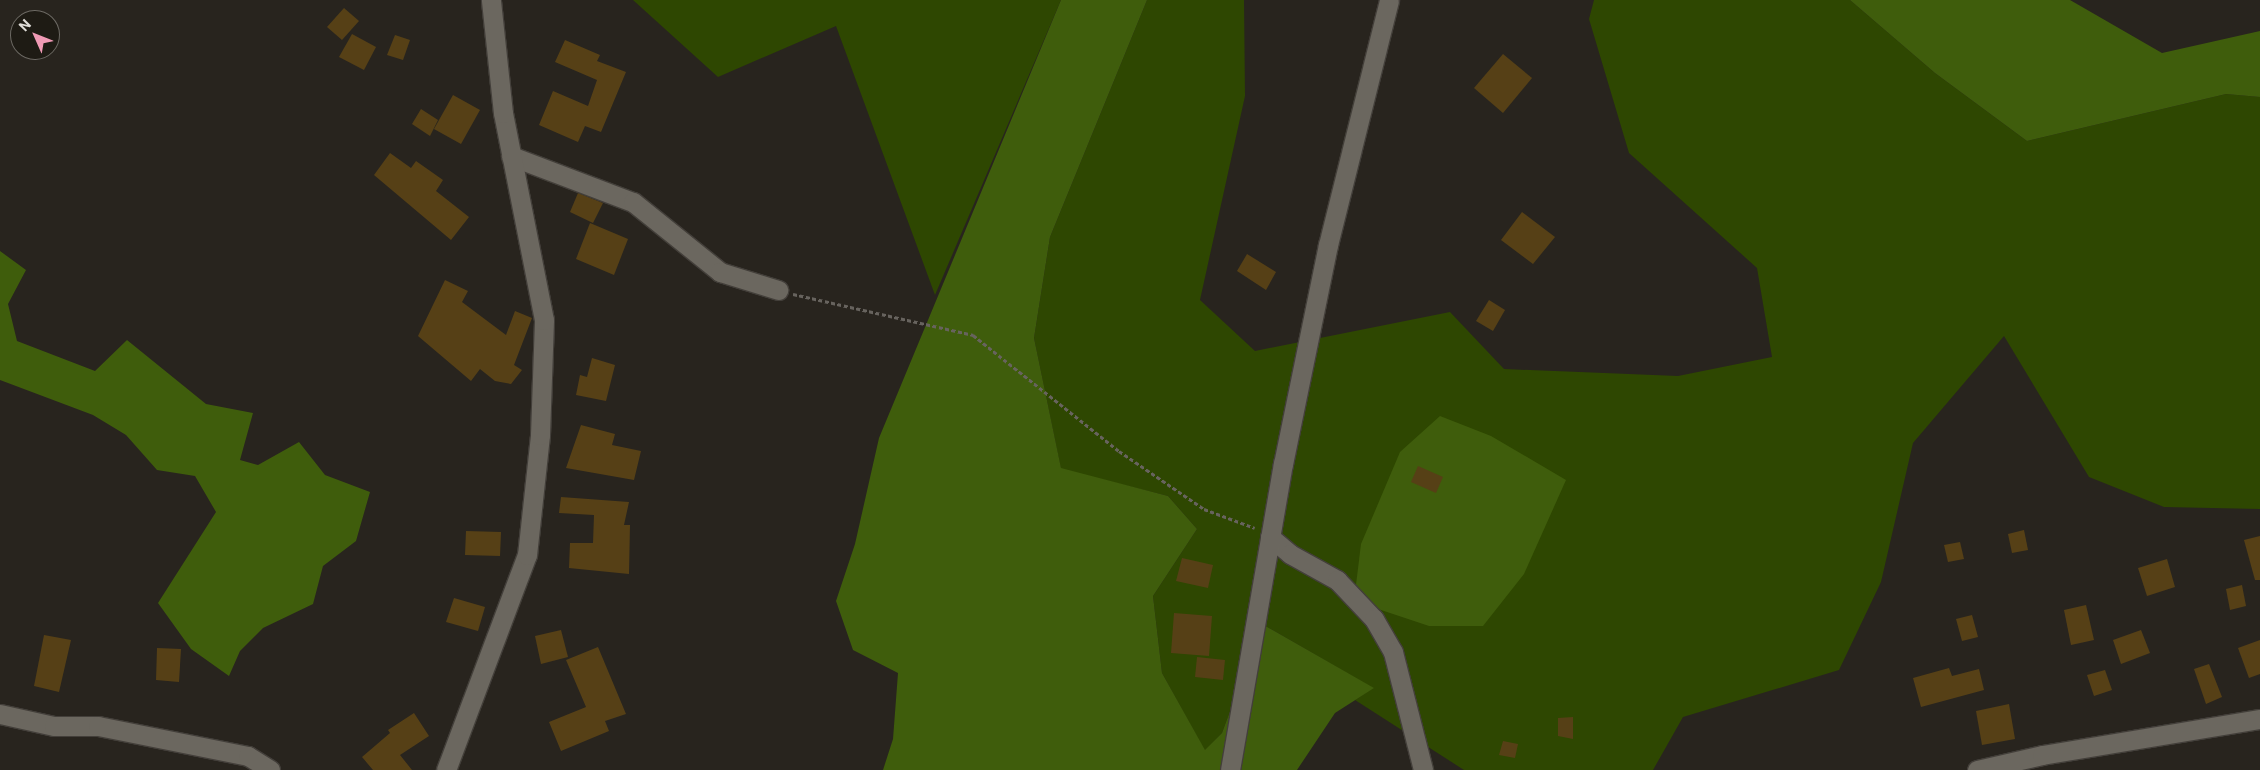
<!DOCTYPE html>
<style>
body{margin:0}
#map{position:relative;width:2260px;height:770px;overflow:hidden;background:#28241e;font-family:Roboto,sans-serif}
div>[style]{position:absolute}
.green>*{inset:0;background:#2e4701}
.forest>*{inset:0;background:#3f5d0c}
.building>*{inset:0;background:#564016}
.path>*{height:3px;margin-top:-1.5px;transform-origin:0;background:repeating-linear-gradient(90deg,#67635e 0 4px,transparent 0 6.5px)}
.roads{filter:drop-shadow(1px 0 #433f3a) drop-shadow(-1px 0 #433f3a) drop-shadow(0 1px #433f3a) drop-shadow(0 -1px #433f3a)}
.street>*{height:19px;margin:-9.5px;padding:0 9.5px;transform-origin:9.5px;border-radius:9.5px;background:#6b675f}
span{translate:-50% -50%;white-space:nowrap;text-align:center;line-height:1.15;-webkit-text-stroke:5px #1e1b14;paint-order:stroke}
.north{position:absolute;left:10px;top:10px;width:50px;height:50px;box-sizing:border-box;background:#1e1b14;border:1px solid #6c6963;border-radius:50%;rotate:314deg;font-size:14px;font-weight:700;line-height:20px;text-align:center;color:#e0ded9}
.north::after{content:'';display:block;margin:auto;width:18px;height:22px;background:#f09ab5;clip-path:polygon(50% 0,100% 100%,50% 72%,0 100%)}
</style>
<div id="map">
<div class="green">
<div style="clip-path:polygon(633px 0,1061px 0,935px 295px,836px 26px,718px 77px)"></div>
<div style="clip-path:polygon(1147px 0,1244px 0,1245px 96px,1200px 300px,1255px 351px,1450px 312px,1504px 369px,1678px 376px,1772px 357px,1757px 268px,1629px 153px,1589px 19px,1594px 0,1850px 0,1935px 73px,2027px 141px,2226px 94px,2260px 97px,2260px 509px,2164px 507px,2089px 477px,2004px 336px,1913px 443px,1881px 582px,1839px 670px,1683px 717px,1653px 770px,1464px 770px,1355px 700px,1373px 688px,1262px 624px,1222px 733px,1205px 751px,1162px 673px,1153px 596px,1197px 529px,1168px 496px,1061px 469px,1034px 338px,1050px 237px)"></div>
</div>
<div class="forest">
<div style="clip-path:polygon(1061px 0,1147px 0,1050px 237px,1034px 338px,1061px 468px,1168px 496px,1197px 529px,1153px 596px,1162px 673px,1205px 750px,1222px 733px,1262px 624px,1374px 688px,1335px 713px,1297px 770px,883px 770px,893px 739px,898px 673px,853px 650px,836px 601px,855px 544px,879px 438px)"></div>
<div style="clip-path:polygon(1850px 0,2070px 0,2162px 53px,2260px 31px,2260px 97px,2226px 94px,2027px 141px,1935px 73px)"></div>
<div style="clip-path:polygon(0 251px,26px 270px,8px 304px,17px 341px,95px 371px,127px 340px,206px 404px,253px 413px,240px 460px,258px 465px,299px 442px,325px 475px,370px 492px,356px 541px,323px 566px,313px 604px,263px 628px,240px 651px,229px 676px,191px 649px,158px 603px,216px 512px,195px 476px,157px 470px,126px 435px,93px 415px,0 380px)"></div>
<div style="clip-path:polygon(1440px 416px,1491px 436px,1566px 480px,1524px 574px,1483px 626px,1429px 626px,1354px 601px,1361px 544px,1400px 452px)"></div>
</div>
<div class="building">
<div style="clip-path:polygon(344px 8px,359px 21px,342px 40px,327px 27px)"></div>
<div style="clip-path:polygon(352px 34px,376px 47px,364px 70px,339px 57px)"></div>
<div style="clip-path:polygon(395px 35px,410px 40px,403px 60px,387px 55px)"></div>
<div style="clip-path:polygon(565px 40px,600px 55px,597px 61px,626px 72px,601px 132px,585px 126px,578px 142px,539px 125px,553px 91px,588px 106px,597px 80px,555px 62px)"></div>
<div style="clip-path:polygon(1503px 54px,1532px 78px,1503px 113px,1474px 88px)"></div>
<div style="clip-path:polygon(453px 95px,480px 110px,461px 144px,434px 129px)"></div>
<div style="clip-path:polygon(421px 109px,438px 120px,430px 136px,412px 124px)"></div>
<div style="clip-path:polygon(390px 153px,411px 168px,416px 161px,443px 180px,436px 191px,469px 217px,451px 240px,374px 175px)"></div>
<div style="clip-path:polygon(578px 193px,603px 203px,593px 223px,570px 212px)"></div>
<div style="clip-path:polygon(1522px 212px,1555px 237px,1533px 264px,1501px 240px)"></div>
<div style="clip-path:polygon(590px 223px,628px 239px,614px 275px,576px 259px)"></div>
<div style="clip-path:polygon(1247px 254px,1276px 272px,1266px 290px,1237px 271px)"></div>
<div style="clip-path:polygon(445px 280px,468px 291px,462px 302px,506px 335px,515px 311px,532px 318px,514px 365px,522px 370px,511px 384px,495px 381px,480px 369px,471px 381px,418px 336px)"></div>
<div style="clip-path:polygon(1489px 300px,1505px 310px,1493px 331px,1476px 321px)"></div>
<div style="clip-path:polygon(592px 358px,615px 365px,606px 401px,576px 395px,580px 375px,587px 377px)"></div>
<div style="clip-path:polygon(581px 425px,615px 434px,612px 445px,641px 451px,634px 480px,566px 468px)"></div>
<div style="clip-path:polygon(1418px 466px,1443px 477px,1436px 493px,1411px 482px)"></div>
<div style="clip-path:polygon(561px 497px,629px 502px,624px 525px,630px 525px,629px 574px,569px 568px,570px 543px,593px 543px,594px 515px,559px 513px)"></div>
<div style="clip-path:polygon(2024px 530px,2028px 550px,2012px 553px,2008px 534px)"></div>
<div style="clip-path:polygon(466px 531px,501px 532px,500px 556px,465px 555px)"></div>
<div style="clip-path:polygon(2260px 536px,2260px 580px,2255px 580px,2244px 540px)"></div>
<div style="clip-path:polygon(1960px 542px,1964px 559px,1948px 562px,1944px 545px)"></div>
<div style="clip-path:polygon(1182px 558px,1213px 565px,1208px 588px,1176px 581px)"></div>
<div style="clip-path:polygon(2167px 559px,2175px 587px,2147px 596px,2138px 568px)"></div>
<div style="clip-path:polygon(2242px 585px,2246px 606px,2230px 610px,2226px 589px)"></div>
<div style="clip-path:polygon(454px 598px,485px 607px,478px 631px,446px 622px)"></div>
<div style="clip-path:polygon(2086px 605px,2094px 640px,2071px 645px,2064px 610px)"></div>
<div style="clip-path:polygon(1174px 613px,1212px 616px,1209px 656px,1171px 653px)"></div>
<div style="clip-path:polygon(1972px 615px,1978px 637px,1962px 641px,1956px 619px)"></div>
<div style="clip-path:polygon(561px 630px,568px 657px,541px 664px,535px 636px)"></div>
<div style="clip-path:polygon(2141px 630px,2150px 653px,2121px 664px,2113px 640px)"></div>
<div style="clip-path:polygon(44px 635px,71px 640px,59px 692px,34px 686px)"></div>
<div style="clip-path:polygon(2260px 640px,2260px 674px,2249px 678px,2238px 648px)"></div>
<div style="clip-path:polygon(598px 647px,626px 714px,605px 721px,609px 731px,561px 751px,549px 722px,586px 707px,566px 660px)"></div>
<div style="clip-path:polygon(157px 648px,181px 649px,179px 682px,156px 680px)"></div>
<div style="clip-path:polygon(1197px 657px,1225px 660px,1223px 680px,1195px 677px)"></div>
<div style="clip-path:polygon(2209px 664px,2222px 697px,2206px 704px,2194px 669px)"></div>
<div style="clip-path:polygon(1949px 668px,1952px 676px,1979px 669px,1984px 690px,1921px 707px,1913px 678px)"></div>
<div style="clip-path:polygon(2105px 670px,2112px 690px,2094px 696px,2087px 675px)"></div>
<div style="clip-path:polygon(2009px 704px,2015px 739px,1982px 745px,1976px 711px)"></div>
<div style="clip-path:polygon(414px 713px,429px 736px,400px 755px,412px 770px,373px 770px,362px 757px,390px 733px,388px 730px)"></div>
<div style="clip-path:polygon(1573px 717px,1573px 739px,1558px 736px,1558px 718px)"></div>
<div style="clip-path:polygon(1503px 741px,1518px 744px,1515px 758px,1499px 755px)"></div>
</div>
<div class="path">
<div style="left:793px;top:294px;width:185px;rotate:12.8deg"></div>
<div style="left:973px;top:335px;width:186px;rotate:38.5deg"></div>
<div style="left:1119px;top:451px;width:103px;rotate:34.3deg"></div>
<div style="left:1204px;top:509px;width:54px;rotate:20.4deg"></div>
</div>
<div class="roads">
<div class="street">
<div style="left:511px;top:156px;width:130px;rotate:20.7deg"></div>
<div style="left:633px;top:202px;width:112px;rotate:38.8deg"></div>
<div style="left:720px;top:272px;width:61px;rotate:17.2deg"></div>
<div style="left:1270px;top:537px;width:26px;rotate:40deg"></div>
<div style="left:1290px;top:554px;width:54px;rotate:29deg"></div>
<div style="left:1337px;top:580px;width:54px;rotate:46.5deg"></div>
<div style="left:1374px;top:619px;width:38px;rotate:60deg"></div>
<div style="left:1393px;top:652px;width:122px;rotate:75.7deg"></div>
<div style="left:0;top:714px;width:55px;rotate:12.5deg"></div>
<div style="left:54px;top:726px;width:44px"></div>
<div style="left:98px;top:726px;width:153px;rotate:11.3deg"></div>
<div style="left:248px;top:756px;width:26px;rotate:32deg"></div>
<div style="left:446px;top:770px;width:230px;rotate:-69.4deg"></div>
<div style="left:527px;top:555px;width:121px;rotate:-83.8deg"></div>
<div style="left:540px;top:435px;width:115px;rotate:-88deg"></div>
<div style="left:544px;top:320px;width:211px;rotate:-101.2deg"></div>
<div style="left:503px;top:113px;width:114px;rotate:-96.1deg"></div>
<div style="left:1230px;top:770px;width:311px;rotate:-80.2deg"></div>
<div style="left:1283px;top:464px;width:224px;rotate:-78.4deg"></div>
<div style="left:1328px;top:245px;width:252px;rotate:-76deg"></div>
<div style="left:1977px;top:770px;width:67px;rotate:-13deg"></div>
<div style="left:2042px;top:755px;width:221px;rotate:-9.4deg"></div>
</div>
</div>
<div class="north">N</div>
</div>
